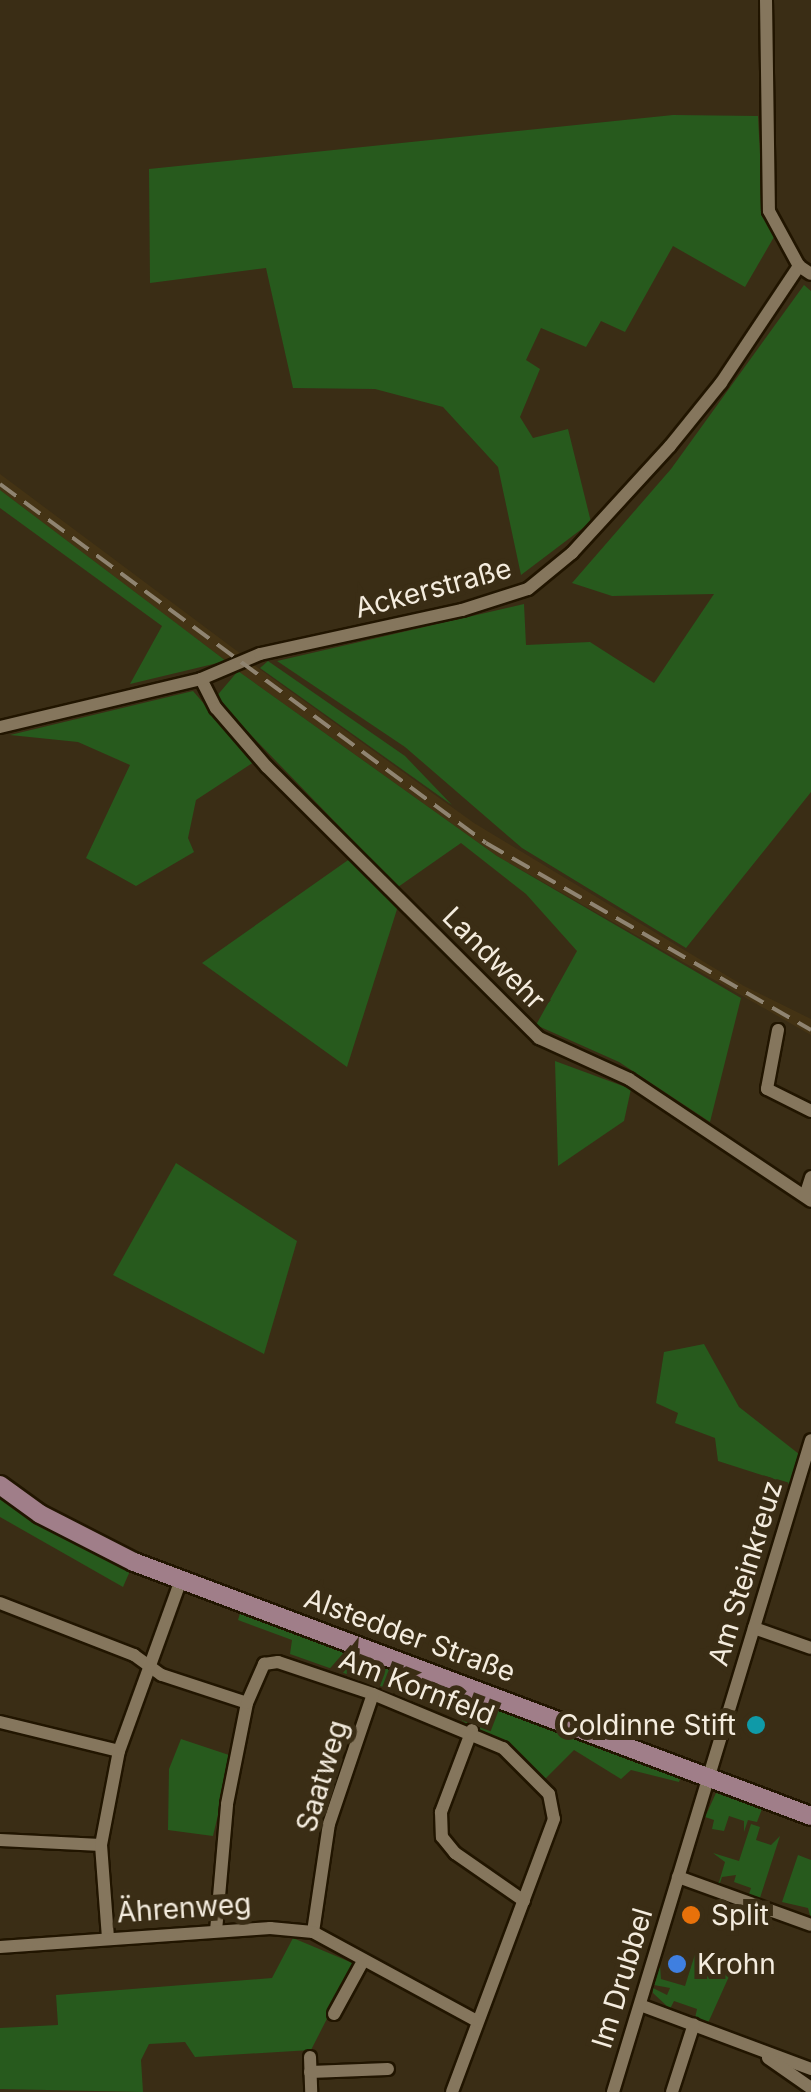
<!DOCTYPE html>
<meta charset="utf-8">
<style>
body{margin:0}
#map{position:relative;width:811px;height:2092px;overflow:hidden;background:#3a2d15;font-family:Inter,sans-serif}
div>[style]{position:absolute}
.built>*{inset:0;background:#443314}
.green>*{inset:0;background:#275a1d}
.roads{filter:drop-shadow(2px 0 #211500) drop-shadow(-2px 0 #211500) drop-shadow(0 2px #211500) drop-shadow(0 -2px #211500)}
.street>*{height:12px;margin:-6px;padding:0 6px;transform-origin:6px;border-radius:6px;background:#85765d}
.secondary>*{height:18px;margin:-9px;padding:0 9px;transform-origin:9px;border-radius:9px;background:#a07e89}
.rail>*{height:4px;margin-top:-2px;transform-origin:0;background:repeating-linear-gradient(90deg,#8f8471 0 20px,transparent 0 30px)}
.dots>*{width:28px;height:28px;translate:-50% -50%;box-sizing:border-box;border:5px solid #3a2d15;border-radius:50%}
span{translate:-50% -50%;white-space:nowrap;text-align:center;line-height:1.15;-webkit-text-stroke:10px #3a2d15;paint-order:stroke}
.street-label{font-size:28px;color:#f4ecde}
.poi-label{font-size:28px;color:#f4ecde}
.right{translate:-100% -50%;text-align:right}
.left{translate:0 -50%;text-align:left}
</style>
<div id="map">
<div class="built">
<div style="clip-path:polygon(0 474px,241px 654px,226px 661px,0 490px)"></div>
<div style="clip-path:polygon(250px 662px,474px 823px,744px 986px,811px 1019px,811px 1035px,497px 856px,238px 671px)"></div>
</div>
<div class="green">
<div style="clip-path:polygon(673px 115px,758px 116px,762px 193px,774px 237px,745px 287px,673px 246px,625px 332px,601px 321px,586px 347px,541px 328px,526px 360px,540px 369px,520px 417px,533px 438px,568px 429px,591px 522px,521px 575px,498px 467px,443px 407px,375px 389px,293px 388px,266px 268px,150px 283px,149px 169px)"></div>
<div style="clip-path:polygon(804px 285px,811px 291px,811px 792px,686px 948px,522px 848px,405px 747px,277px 661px,524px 604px,526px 645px,590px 642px,654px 683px,714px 594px,612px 596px,572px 583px,671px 469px)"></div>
<div style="clip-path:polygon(0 490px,180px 626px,226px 661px,130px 684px,162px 626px,0 508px)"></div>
<div style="clip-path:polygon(268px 661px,405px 756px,452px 805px,260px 668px)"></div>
<div style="clip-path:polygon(238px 671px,497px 856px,741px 998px,710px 1122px,619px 1062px,536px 1025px,577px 951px,526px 894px,461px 843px,398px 887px,215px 698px)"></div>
<div style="clip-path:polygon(193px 691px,254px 762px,196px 800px,188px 838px,194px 852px,136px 886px,86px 858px,130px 765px,78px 742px,10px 735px)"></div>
<div style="clip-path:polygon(351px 858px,399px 903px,347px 1067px,202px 963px)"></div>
<div style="clip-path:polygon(555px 1061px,631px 1089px,624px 1121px,558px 1166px)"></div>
<div style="clip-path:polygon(176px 1163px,297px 1241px,264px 1354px,113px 1275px)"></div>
<div style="clip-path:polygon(704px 1344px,739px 1407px,804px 1458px,796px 1486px,718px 1461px,715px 1438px,675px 1423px,678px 1413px,656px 1403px,664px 1352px)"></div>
<div style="clip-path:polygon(0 1495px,134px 1562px,123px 1587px,0 1517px)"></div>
<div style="clip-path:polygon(243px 1603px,684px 1768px,679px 1782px,631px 1770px,621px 1779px,574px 1750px,540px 1784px,503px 1748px,445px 1709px,290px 1654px,292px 1640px,238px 1620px)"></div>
<div style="clip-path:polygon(181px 1739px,232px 1756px,213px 1836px,168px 1830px,169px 1769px)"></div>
<div style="clip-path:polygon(716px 1793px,762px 1809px,757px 1822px,748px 1820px,744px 1832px,744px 1821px,729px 1816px,724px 1831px,712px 1829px,714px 1820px,705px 1817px)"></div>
<div style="clip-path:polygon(751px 1824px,760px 1827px,756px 1840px,771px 1845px,780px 1836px,759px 1901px,748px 1897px,751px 1888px,734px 1882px,736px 1875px,722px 1877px,719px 1886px,708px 1883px,719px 1882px,725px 1862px,713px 1853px,739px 1861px)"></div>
<div style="clip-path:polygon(798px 1855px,811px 1860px,811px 1919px,808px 1908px,782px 1902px)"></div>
<div style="clip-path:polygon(293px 1938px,355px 1964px,311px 2050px,195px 2057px,185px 2042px,149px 2044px,141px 2060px,143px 2092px,0 2089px,0 2028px,58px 2025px,56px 1995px,272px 1978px)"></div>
<div style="clip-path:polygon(696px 1951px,731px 1972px,708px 2023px,695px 2018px,697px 2009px,674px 2001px,670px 2009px,653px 1993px,653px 1988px,667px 1995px,670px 1988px,654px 1985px,660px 1965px,661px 1979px,685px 1986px)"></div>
</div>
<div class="roads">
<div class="street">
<div style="left:766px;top:0;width:211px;rotate:89.2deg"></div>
<div style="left:769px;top:211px;width:63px;rotate:61.4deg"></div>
<div style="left:799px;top:266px;width:14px;rotate:34deg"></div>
<div style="left:201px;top:679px;width:33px;rotate:63deg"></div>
<div style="left:216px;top:708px;width:78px;rotate:49.2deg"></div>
<div style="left:267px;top:767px;width:384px;rotate:44.9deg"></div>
<div style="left:539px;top:1038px;width:99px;rotate:24.5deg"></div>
<div style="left:629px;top:1079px;width:219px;rotate:33.8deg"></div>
<div style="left:0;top:727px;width:207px;rotate:-13.4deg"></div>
<div style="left:201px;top:679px;width:64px;rotate:-23deg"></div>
<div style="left:260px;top:654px;width:207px;rotate:-12.3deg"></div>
<div style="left:462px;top:610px;width:69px;rotate:-17.7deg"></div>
<div style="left:528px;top:589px;width:57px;rotate:-39.3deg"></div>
<div style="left:572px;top:553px;width:145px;rotate:-47.5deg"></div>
<div style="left:670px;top:446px;width:81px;rotate:-51deg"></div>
<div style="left:721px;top:383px;width:141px;rotate:-56.3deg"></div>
<div style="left:778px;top:1030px;width:60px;rotate:100.6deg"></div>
<div style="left:767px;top:1089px;width:49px;rotate:26.6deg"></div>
<div style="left:805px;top:1196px;width:20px;rotate:-72deg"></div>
<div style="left:0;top:1603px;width:144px;rotate:21.2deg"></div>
<div style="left:134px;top:1655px;width:34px;rotate:36deg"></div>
<div style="left:162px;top:1675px;width:89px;rotate:18.2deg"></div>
<div style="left:754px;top:1628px;width:60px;rotate:19.3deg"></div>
<div style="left:0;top:1722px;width:122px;rotate:13.7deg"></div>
<div style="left:472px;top:1730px;width:88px;rotate:110.7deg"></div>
<div style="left:441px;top:1812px;width:25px;rotate:88deg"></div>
<div style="left:442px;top:1837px;width:21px;rotate:51deg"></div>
<div style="left:455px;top:1853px;width:84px;rotate:34.8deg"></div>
<div style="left:0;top:1840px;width:101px;rotate:2.8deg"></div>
<div style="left:678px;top:1877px;width:141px;rotate:19.8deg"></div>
<div style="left:216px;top:1931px;width:127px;rotate:-85deg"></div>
<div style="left:227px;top:1804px;width:103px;rotate:-78.8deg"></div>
<div style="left:247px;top:1703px;width:43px;rotate:-66.4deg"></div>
<div style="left:264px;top:1664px;width:14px;rotate:-8deg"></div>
<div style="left:278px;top:1662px;width:100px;rotate:18.6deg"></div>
<div style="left:373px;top:1694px;width:141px;rotate:22.6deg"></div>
<div style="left:503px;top:1748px;width:65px;rotate:45deg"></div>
<div style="left:549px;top:1794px;width:25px;rotate:79deg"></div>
<div style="left:554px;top:1819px;width:291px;rotate:110.5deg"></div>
<div style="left:313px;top:1932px;width:109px;rotate:-81.6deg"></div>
<div style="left:329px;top:1824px;width:137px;rotate:-71.3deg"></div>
<div style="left:108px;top:1938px;width:93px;rotate:-94.3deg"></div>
<div style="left:101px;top:1845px;width:96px;rotate:-79.2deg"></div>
<div style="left:119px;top:1751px;width:182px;rotate:-70.1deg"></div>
<div style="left:0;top:1947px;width:271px;rotate:-4deg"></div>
<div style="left:270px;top:1928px;width:43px;rotate:5.3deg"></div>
<div style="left:313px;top:1932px;width:187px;rotate:28.5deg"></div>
<div style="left:640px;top:2005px;width:183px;rotate:20.5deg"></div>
<div style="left:334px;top:2014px;width:60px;rotate:-61.3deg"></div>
<div style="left:310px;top:2057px;width:35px;rotate:88deg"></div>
<div style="left:768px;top:2058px;width:52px;rotate:34.9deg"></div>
<div style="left:310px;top:2072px;width:78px;rotate:-2.2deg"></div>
<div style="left:613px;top:2092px;width:681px;rotate:-73.11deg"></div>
<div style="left:672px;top:2092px;width:71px;rotate:-72.1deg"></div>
</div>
<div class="secondary">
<div style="left:0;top:1485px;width:49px;rotate:35.9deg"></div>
<div style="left:40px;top:1514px;width:106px;rotate:27.1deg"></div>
<div style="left:134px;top:1562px;width:723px;rotate:20.57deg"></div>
</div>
</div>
<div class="rail">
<div style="left:0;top:484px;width:604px;rotate:36.45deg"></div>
<div style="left:486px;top:843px;width:375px;rotate:29.9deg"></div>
</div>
<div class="dots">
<div style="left:756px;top:1725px;background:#0f9aa8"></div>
<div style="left:691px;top:1915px;background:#e8710a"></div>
<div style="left:677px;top:1964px;background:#3f7fe0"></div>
</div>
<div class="street-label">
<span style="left:433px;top:588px;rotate:-15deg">Ackerstraße</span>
<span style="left:494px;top:958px;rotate:45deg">Landwehr</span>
<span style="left:745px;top:1573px;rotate:-73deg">Am Steinkreuz</span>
<span style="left:410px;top:1635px;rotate:20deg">Alstedder Straße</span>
<span style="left:417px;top:1687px;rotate:21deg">Am Kornfeld</span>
<span style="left:322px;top:1776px;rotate:-73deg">Saatweg</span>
<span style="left:184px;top:1908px;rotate:-4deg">Ährenweg</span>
<span style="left:622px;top:1978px;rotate:-73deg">Im Drubbel</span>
</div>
<div class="poi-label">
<span class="right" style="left:736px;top:1725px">Coldinne Stift</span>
<span class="left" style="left:711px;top:1915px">Split</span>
<span class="left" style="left:697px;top:1964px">Krohn</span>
</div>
</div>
